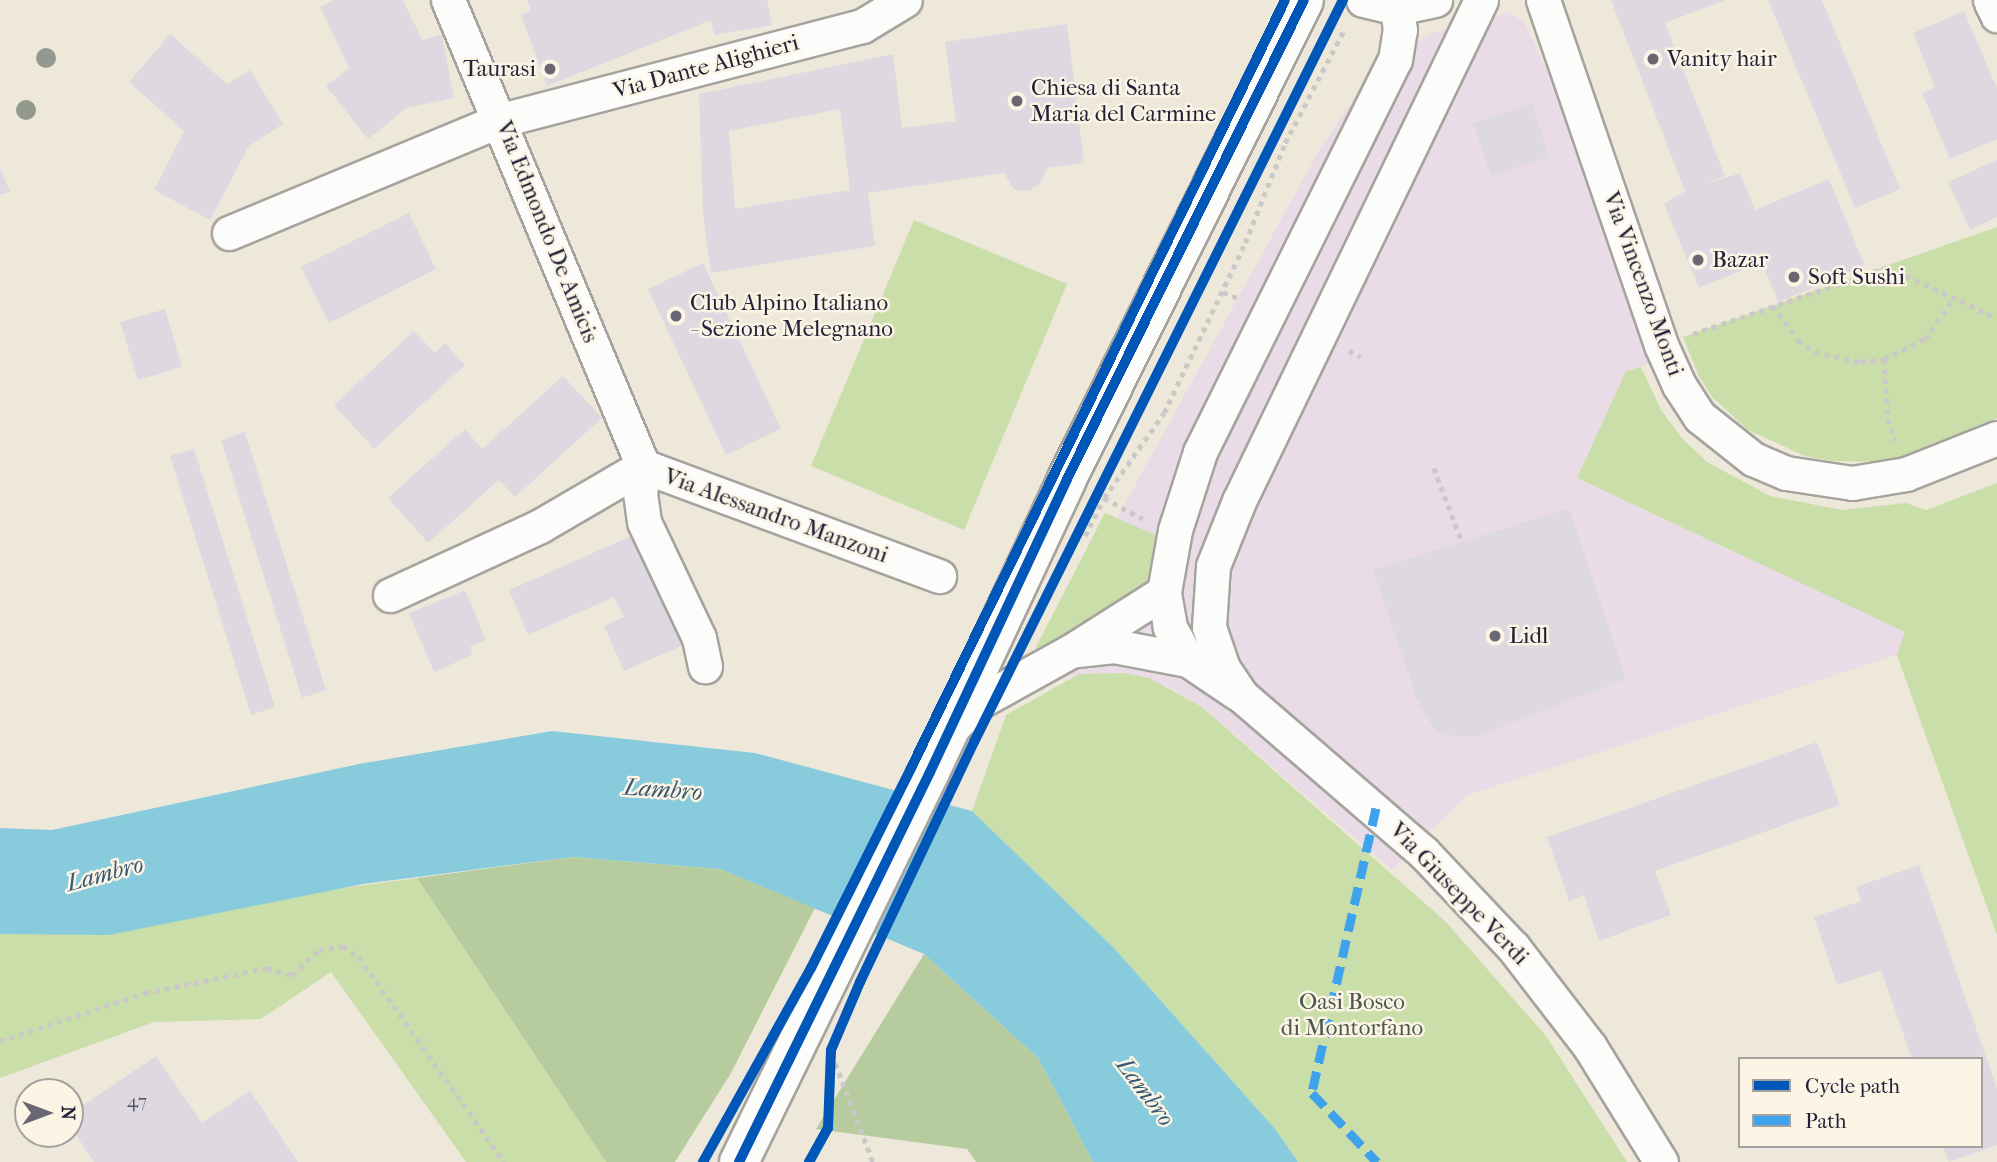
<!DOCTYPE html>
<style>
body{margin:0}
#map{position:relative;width:1997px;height:1162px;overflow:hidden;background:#eee8db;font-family:"IM FELL French Canon",serif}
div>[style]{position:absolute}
.built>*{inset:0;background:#eadce7}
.green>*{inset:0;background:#cadea9}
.forest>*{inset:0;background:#b6cc9f}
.water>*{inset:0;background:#88cbdc}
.building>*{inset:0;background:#ded9e0}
.path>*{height:4.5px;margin-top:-2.25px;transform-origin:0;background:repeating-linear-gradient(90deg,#cac9c8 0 5px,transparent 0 10px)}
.roads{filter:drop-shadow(2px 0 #a6a39e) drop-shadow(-2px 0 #a6a39e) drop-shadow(0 2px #a6a39e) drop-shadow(0 -2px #a6a39e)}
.minor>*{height:33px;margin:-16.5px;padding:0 16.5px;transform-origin:16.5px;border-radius:16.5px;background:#fcfcfa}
.tertiary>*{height:38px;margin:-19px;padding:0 19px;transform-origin:19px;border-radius:19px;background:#fcfcfa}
.quiet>*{height:9px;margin-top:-4.5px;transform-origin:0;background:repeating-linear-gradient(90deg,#3ea2ec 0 18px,transparent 0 27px)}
.cycleway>*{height:10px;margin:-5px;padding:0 5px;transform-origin:5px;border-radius:5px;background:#0057b8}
.trees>*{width:20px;height:20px;margin:-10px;border-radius:50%;background:#94998f}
.dots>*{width:19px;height:19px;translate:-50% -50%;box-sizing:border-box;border:4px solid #fcf5e5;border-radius:50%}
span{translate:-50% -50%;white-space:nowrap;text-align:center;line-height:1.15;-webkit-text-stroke:5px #fcf5e5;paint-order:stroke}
.number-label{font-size:19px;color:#515064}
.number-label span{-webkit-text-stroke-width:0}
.poi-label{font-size:23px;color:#22223b}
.left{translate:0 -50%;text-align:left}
.right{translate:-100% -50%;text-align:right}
.street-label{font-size:23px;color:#22223b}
.park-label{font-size:23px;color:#4b5850}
.water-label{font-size:24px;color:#375973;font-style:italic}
.legend{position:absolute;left:1738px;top:1057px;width:245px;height:91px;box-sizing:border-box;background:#fcf5e5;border:2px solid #a5a1a1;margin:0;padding:9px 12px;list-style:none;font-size:21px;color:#22223b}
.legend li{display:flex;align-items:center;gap:14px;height:35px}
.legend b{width:35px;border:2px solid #a5a1a1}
.north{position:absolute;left:14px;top:1078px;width:70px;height:70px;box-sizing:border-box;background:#fcf5e5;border:2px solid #a5a1a1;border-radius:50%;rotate:90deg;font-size:19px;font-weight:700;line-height:28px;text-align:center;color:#22223b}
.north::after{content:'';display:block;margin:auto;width:24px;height:32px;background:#696773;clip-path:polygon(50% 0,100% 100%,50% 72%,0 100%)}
</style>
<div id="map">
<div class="built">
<div style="clip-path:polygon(1508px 12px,1525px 23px,1677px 356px,1626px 371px,1577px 478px,1906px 632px,1897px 655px,1466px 796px,1392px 870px,1202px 707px,1169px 687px,1125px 673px,1079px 674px,1061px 680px,1061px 648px,1055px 631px,1317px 154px,1372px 70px,1428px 34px)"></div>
</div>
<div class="green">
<div style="clip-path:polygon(914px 220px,1067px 284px,964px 530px,811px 466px)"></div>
<div style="clip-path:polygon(1997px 227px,1997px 418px,1895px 462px,1832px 461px,1805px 456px,1748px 430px,1712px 397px,1699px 376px,1683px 337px)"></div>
<div style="clip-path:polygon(1641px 367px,1661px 410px,1682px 438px,1707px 462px,1770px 496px,1842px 510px,1906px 503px,1926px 510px,1997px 483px,1997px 935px,1897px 655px,1905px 632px,1577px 478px,1626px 371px)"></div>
<div style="clip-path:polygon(1105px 513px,1156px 535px,1146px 601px,1035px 649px)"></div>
<div style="clip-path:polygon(1125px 673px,1149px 678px,1202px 707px,1446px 922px,1546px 1036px,1627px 1162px,1298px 1162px,1276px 1130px,1114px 948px,972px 811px,1006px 715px,1079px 674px)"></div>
<div style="clip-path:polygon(417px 878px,606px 1162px,466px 1162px,331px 972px,261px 1019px,154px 1022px,0 1078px,0 934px)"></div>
</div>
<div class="forest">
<div style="clip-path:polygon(572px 857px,720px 869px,815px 908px,731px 1073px,675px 1162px,606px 1162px,417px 878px)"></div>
<div style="clip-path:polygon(924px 954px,1038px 1058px,1093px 1162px,976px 1162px,967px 1149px,816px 1129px)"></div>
</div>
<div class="water">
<div style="clip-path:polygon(552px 731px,755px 753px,972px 811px,1114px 948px,1276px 1130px,1298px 1162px,1093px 1162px,1038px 1058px,924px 954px,720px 869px,572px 857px,363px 884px,109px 935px,0 934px,0 828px,52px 830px,359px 764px)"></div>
</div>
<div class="building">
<div style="clip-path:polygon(334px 0,403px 0,422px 40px,442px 35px,454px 98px,407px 108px,368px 139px,326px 86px,349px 68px,320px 7px)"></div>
<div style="clip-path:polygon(527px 0,767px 0,772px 25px,714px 35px,711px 20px,547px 86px,521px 15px,531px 10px)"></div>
<div style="clip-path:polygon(1611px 0,1725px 0,1665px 23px,1725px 176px,1703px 185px,1740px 173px,1755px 210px,1829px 179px,1865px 266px,1778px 302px,1762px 262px,1699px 288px,1664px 204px,1685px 191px)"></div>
<div style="clip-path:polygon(1768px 0,1822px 0,1900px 189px,1855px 208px)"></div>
<div style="clip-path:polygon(1964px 11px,1997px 88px,1997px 139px,1950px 159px,1922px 93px,1935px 87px,1913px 33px)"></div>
<div style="clip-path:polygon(evenodd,1067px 24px,1084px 163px,1047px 168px,1040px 184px,1029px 191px,1014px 190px,1004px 173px,868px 193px,875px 246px,711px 273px,703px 215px,699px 94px,893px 54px,902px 128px,956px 121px,945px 42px,1067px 24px,840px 109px,850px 190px,735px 209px,729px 131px,840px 109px)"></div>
<div style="clip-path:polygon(170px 34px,227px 84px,250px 70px,283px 124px,249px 146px,210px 220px,154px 190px,184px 131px,129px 82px)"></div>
<div style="clip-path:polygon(1532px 104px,1549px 157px,1491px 176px,1473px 123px)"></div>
<div style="clip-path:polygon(1997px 160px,1997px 217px,1970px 230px,1948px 182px)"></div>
<div style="clip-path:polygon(0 167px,10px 192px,0 195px)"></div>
<div style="clip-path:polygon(409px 213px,436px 269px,329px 323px,301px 267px)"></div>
<div style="clip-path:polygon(703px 263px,781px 429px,726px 455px,648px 289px)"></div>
<div style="clip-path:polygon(165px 309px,182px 367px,138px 380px,120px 322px)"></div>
<div style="clip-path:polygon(414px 331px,435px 353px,445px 343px,465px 365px,374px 449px,334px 405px)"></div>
<div style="clip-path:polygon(563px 376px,602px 418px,515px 497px,499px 480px,428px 543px,388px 498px,465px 429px,482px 449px)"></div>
<div style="clip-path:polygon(245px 432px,326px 690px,302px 698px,221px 440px)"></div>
<div style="clip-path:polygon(194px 449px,275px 707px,251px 715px,170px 456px)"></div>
<div style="clip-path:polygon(1569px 508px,1626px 679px,1475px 737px,1443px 735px,1432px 726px,1416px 697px,1373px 570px)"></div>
<div style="clip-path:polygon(636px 534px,684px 645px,624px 671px,604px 626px,624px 617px,614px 597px,528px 635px,509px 590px)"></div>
<div style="clip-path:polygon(465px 590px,486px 640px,470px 647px,473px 655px,434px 672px,409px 613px)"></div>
<div style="clip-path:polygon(1817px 742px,1840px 805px,1655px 871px,1671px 915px,1599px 941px,1584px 895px,1569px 901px,1547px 837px)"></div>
<div style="clip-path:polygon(1919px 865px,1997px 1088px,1997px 1145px,1949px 1162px,1943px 1146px,1981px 1146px,1981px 1059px,1912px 1059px,1881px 970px,1837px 985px,1814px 917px,1861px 901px,1856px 887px)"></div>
<div style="clip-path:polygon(156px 1056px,202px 1123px,250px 1091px,298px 1162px,94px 1162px,70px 1126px,70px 1114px)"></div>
</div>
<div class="path">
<div style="left:1223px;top:292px;width:18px;rotate:22deg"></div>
<div style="left:1773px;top:306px;width:42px;rotate:53.7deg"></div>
<div style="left:1798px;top:340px;width:21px;rotate:35deg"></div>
<div style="left:1815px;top:352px;width:46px;rotate:12.5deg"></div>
<div style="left:1860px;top:362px;width:24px;rotate:-7deg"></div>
<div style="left:1884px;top:359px;width:46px;rotate:-26deg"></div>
<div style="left:1925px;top:339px;width:50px;rotate:-54.7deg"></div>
<div style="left:1693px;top:334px;width:206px;rotate:-19deg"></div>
<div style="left:1888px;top:267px;width:120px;rotate:25.1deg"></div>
<div style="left:1349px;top:351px;width:13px;rotate:27deg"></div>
<div style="left:1884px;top:359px;width:60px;rotate:86.2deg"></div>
<div style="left:1888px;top:419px;width:23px;rotate:72deg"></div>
<div style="left:1434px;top:468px;width:79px;rotate:69.3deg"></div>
<div style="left:1104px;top:498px;width:44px;rotate:28.3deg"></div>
<div style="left:1085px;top:536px;width:42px;rotate:-63.4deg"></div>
<div style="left:1104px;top:498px;width:104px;rotate:-54.8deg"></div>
<div style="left:1164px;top:413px;width:188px;rotate:-64.5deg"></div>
<div style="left:1245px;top:243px;width:108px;rotate:-68.2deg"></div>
<div style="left:1285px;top:143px;width:130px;rotate:-62.4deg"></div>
<div style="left:0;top:1041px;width:153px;rotate:-18.3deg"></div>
<div style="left:145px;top:993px;width:125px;rotate:-11.6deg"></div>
<div style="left:267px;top:968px;width:26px;rotate:16deg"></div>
<div style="left:292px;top:975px;width:37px;rotate:-43deg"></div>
<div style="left:319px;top:950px;width:24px;rotate:-9deg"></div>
<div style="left:343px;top:946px;width:19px;rotate:35deg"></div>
<div style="left:359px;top:957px;width:251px;rotate:54.7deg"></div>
<div style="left:832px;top:1054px;width:116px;rotate:69.2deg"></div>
</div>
<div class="roads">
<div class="minor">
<div style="left:448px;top:0;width:505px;rotate:67.29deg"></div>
<div style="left:1363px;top:0;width:35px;rotate:13deg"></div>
<div style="left:1397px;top:8px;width:39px;rotate:-12deg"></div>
<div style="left:1481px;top:0;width:556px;rotate:115.78deg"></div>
<div style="left:1239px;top:501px;width:70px;rotate:111.8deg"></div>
<div style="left:1213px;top:566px;width:61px;rotate:93.8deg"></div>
<div style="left:1209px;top:627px;width:43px;rotate:71.1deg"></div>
<div style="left:1223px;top:668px;width:34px;rotate:56deg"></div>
<div style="left:1242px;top:696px;width:240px;rotate:40.8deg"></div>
<div style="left:1424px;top:853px;width:129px;rotate:46.6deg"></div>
<div style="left:1513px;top:947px;width:126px;rotate:52.4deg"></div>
<div style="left:1590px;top:1047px;width:135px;rotate:58.3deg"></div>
<div style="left:1543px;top:0;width:365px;rotate:71.1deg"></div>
<div style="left:1661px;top:345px;width:44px;rotate:65.8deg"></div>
<div style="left:1679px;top:385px;width:38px;rotate:57deg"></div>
<div style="left:1700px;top:417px;width:68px;rotate:38.4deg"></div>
<div style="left:1753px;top:459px;width:36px;rotate:23deg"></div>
<div style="left:1786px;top:473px;width:67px;rotate:8.6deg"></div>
<div style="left:1852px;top:483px;width:55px;rotate:-9.5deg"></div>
<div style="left:1906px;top:474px;width:98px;rotate:-21.6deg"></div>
<div style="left:1990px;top:0;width:17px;rotate:65deg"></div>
<div style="left:229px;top:233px;width:295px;rotate:-22.6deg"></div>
<div style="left:501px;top:120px;width:373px;rotate:-14.6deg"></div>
<div style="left:862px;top:26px;width:50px;rotate:-31.2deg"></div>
<div style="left:643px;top:466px;width:316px;rotate:20.4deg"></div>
<div style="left:643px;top:466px;width:27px;rotate:96deg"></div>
<div style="left:640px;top:493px;width:29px;rotate:82deg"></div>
<div style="left:644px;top:522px;width:128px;rotate:64.6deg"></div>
<div style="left:699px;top:638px;width:29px;rotate:78deg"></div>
<div style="left:390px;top:595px;width:165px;rotate:-24.7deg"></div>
<div style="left:540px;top:526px;width:119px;rotate:-30.2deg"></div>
<div style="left:1077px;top:650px;width:37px;rotate:-6deg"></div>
<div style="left:1114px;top:646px;width:75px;rotate:10.7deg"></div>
<div style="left:1237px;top:693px;width:59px;rotate:-146deg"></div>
<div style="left:1188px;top:660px;width:38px;rotate:-119deg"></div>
<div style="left:1170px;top:627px;width:36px;rotate:-100deg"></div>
<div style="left:1164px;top:592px;width:63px;rotate:-79.9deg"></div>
<div style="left:1175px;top:530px;width:82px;rotate:-72.2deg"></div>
<div style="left:1200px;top:452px;width:438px;rotate:-63.6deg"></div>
<div style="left:1395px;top:60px;width:30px;rotate:-81deg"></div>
<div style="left:1400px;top:30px;width:22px;rotate:-98deg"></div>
<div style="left:953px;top:727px;width:34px;rotate:-45deg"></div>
<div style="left:977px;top:703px;width:107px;rotate:-29deg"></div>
<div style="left:1071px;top:651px;width:110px;rotate:-32.4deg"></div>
</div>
<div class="tertiary">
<div style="left:739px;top:1162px;width:434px;rotate:-63.9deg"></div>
<div style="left:930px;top:772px;width:323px;rotate:-64.9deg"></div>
<div style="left:1067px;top:479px;width:534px;rotate:-63.67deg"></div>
</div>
</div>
<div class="quiet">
<div style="left:1376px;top:808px;width:292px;rotate:102.7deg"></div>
<div style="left:1312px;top:1093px;width:95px;rotate:46.7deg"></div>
</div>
<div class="cycleway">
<div style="left:703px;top:1162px;width:222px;rotate:-60.9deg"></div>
<div style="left:811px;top:968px;width:224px;rotate:-63.4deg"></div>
<div style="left:911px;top:768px;width:854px;rotate:-64.03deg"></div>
<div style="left:739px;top:1162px;width:434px;rotate:-63.9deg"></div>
<div style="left:930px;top:772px;width:323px;rotate:-64.9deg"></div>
<div style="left:1067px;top:479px;width:534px;rotate:-63.67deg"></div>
<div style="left:809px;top:1162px;width:39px;rotate:-61deg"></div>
<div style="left:828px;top:1128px;width:78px;rotate:-87.8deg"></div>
<div style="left:831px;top:1050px;width:74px;rotate:-66.9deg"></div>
<div style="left:860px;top:982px;width:266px;rotate:-64.6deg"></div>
<div style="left:974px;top:742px;width:829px;rotate:-63.56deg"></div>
</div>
<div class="trees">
<div style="left:46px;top:58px"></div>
<div style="left:26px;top:110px"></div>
</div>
<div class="dots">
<div style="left:1653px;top:59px;background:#696773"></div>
<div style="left:550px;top:69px;background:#696773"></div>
<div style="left:1017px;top:101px;background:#696773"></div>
<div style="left:1698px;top:260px;background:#696773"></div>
<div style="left:1794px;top:277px;background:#696773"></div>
<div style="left:676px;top:316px;background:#696773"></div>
<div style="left:1495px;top:636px;background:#696773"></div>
</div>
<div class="number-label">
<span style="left:137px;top:1102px">47</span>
</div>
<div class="poi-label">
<span class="left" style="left:1667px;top:59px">Vanity hair</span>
<span class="right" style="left:536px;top:69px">Taurasi</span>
<span class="left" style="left:1031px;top:101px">Chiesa di Santa<br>Maria del Carmine</span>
<span class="left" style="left:1712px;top:260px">Bazar</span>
<span class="left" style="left:1808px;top:277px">Soft Sushi</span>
<span class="left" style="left:690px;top:316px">Club Alpino Italiano<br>- Sezione Melegnano</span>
<span class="left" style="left:1509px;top:636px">Lidl</span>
</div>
<div class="street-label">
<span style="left:706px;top:67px;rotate:-15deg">Via Dante Alighieri</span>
<span style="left:547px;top:232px;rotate:68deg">Via Edmondo De Amicis</span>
<span style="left:1643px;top:284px;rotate:70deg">Via Vincenzo Monti</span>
<span style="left:776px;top:516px;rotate:20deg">Via Alessandro Manzoni</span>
<span style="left:1459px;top:894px;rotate:46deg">Via Giuseppe Verdi</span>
</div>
<div class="park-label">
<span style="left:1352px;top:1015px">Oasi Bosco<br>di Montorfano</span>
</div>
<div class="water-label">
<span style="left:663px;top:790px;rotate:4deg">Lambro</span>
<span style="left:105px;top:874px;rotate:-15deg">Lambro</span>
<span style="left:1145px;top:1092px;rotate:53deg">Lambro</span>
</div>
<ul class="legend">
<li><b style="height:9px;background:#0057b8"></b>Cycle path</li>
<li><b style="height:9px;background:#3ea2ec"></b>Path</li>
</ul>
<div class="north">N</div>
</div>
